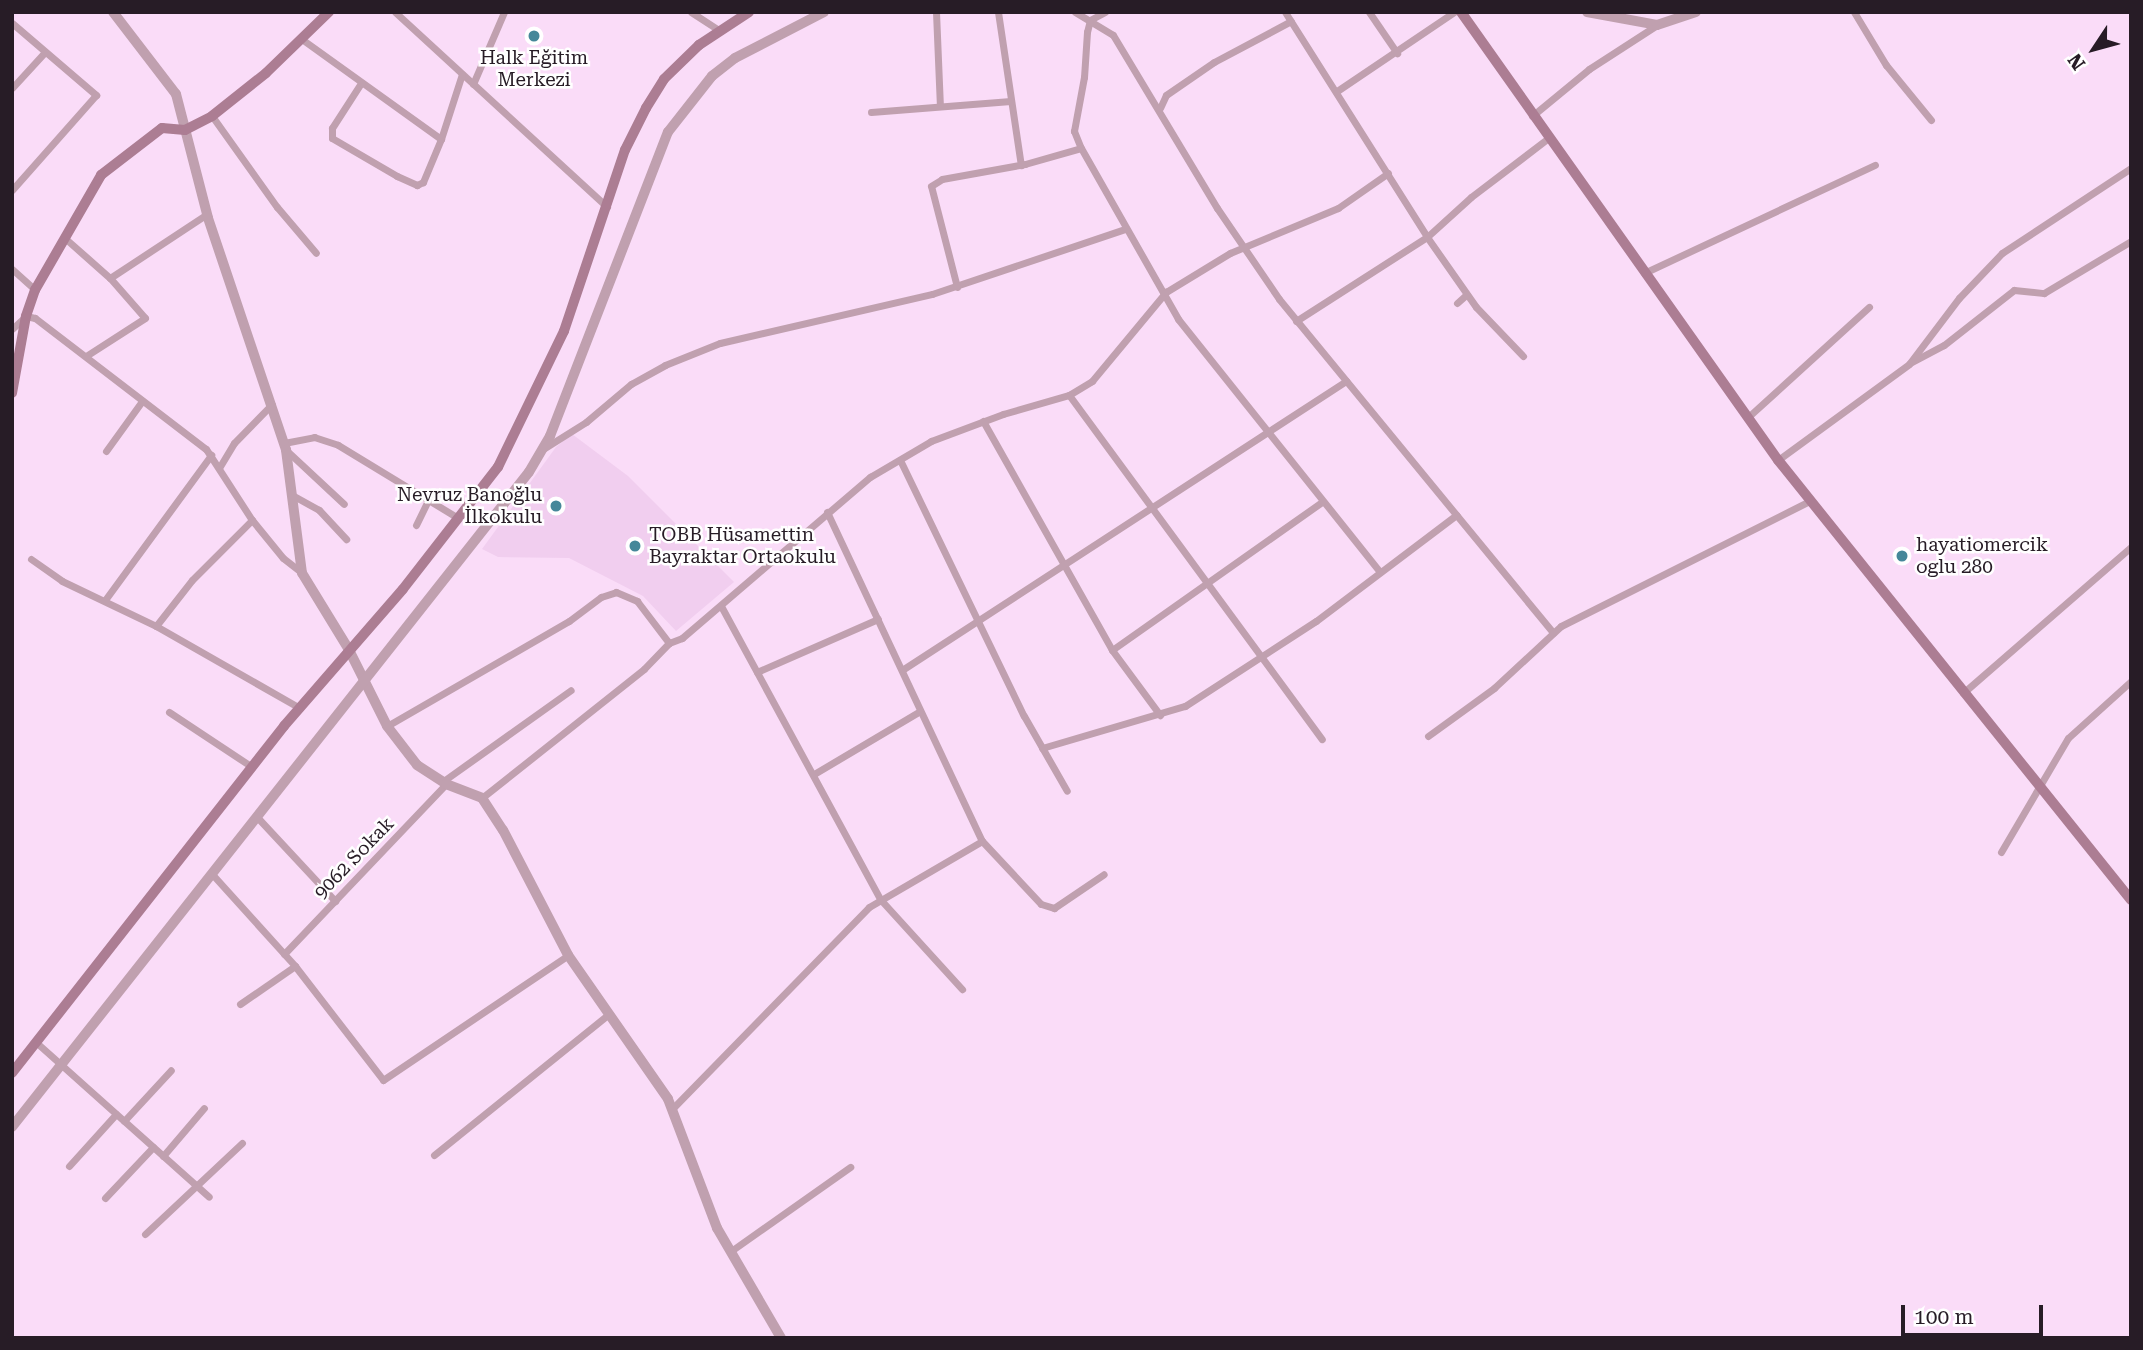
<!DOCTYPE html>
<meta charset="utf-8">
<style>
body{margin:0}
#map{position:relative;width:2143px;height:1350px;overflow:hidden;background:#fadcf8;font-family:"Roboto Serif",serif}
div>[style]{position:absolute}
.built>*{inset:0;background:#f1ceef}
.minor>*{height:7px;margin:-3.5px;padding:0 3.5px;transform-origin:3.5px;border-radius:3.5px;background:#c0a0af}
.tertiary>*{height:10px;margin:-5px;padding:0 5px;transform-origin:5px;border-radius:5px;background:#c0a0af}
.secondary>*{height:10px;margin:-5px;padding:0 5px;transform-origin:5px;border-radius:5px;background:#ac7d93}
.dots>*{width:19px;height:19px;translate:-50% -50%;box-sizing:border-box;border:4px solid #fff;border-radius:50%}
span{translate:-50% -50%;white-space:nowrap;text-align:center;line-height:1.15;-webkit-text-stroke:5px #fff;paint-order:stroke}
.poi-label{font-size:19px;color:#271c26}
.right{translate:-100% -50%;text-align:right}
.left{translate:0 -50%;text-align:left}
.street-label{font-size:19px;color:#271c26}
.frame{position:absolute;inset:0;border:14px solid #271c26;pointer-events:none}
.north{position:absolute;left:2059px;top:14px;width:70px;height:70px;-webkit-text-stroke:5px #fff;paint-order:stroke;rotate:234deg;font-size:19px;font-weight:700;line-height:28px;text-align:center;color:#271c26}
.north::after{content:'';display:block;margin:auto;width:24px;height:32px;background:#271c26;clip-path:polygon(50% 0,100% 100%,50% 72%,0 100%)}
.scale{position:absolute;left:1901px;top:1305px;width:142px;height:32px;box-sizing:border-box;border:4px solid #271c26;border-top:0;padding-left:9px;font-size:21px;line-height:24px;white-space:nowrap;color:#271c26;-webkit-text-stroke:5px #fff;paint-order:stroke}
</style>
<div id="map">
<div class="built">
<div style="clip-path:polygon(572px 434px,628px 476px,734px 582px,676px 631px,643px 596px,569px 558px,498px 557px,482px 549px,556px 447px)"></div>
</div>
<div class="minor">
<div style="left:395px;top:12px;width:288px;rotate:42.6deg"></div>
<div style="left:691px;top:12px;width:35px;rotate:33deg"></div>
<div style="left:936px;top:12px;width:94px;rotate:87.6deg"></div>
<div style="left:998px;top:12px;width:155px;rotate:81.5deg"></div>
<div style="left:1075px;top:12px;width:44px;rotate:31.2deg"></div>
<div style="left:1113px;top:35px;width:202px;rotate:59deg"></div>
<div style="left:1217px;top:208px;width:110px;rotate:55.7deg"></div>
<div style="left:1279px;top:299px;width:432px;rotate:50.6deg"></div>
<div style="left:1105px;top:12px;width:17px;rotate:152deg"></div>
<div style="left:1090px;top:20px;width:12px;rotate:104deg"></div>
<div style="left:1087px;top:32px;width:45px;rotate:93.8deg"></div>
<div style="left:1084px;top:77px;width:55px;rotate:100.5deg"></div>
<div style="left:1074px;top:131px;width:18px;rotate:68deg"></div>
<div style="left:1081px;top:148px;width:197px;rotate:60.4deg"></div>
<div style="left:1178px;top:319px;width:322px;rotate:51.4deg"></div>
<div style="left:1285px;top:12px;width:266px;rotate:57.7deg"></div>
<div style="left:1427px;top:237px;width:85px;rotate:55deg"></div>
<div style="left:1476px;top:307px;width:68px;rotate:46.2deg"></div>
<div style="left:1369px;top:12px;width:50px;rotate:55.7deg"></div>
<div style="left:1854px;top:12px;width:62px;rotate:58.9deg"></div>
<div style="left:1886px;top:65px;width:71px;rotate:50.7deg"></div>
<div style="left:12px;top:23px;width:111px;rotate:40.6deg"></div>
<div style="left:96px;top:95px;width:127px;rotate:131.5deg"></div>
<div style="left:303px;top:40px;width:170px;rotate:35.7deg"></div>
<div style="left:441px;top:139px;width:47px;rotate:112.7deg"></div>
<div style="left:423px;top:182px;width:7px;rotate:153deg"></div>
<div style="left:417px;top:185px;width:22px;rotate:-156deg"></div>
<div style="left:397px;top:176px;width:75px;rotate:-149.7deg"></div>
<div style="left:332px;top:138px;width:10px;rotate:-90deg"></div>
<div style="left:332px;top:128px;width:54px;rotate:-57.2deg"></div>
<div style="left:473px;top:84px;width:78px;rotate:-66.7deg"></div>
<div style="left:12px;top:88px;width:47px;rotate:-47.6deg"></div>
<div style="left:1337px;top:91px;width:141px;rotate:-34deg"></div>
<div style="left:1160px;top:108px;width:14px;rotate:-65deg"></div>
<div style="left:1166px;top:95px;width:58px;rotate:-34.5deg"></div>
<div style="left:1214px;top:62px;width:87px;rotate:-28deg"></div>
<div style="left:871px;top:112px;width:140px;rotate:-4.5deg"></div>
<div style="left:212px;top:116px;width:112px;rotate:54.5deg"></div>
<div style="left:277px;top:207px;width:60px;rotate:49.7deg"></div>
<div style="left:1532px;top:116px;width:74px;rotate:-39.5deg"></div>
<div style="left:1589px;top:69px;width:81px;rotate:-32.9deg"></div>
<div style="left:441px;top:139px;width:68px;rotate:-72.1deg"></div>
<div style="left:67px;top:240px;width:57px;rotate:41.5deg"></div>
<div style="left:110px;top:278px;width:53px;rotate:48.8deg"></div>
<div style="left:145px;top:318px;width:70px;rotate:147.2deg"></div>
<div style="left:12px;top:269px;width:31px;rotate:42deg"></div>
<div style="left:1644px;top:273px;width:255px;rotate:-25.1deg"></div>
<div style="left:110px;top:278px;width:116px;rotate:-33.4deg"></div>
<div style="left:957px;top:287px;width:104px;rotate:-104.4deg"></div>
<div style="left:931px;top:186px;width:13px;rotate:-32deg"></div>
<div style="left:942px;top:179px;width:84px;rotate:-10.2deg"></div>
<div style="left:1025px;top:164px;width:58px;rotate:-15.9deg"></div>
<div style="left:1457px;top:303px;width:13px;rotate:-42deg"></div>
<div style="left:1296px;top:321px;width:156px;rotate:-32.7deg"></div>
<div style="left:1427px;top:237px;width:59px;rotate:-42.3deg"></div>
<div style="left:1471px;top:197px;width:96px;rotate:-37.3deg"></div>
<div style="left:12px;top:329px;width:19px;rotate:-43deg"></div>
<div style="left:26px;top:316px;width:9px;rotate:13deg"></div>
<div style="left:35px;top:318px;width:215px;rotate:37.5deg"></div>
<div style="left:206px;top:449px;width:85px;rotate:57.1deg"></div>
<div style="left:252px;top:520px;width:49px;rotate:50.8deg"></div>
<div style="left:283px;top:558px;width:24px;rotate:38deg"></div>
<div style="left:1910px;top:363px;width:38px;rotate:-28deg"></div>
<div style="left:1944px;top:345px;width:89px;rotate:-38.2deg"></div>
<div style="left:2014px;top:290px;width:30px;rotate:6deg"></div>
<div style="left:2044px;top:293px;width:101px;rotate:-30.9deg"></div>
<div style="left:1069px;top:395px;width:427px;rotate:53.7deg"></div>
<div style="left:1747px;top:418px;width:165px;rotate:-42.3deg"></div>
<div style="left:983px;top:421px;width:263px;rotate:60.6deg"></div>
<div style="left:1112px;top:650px;width:81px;rotate:53.6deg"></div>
<div style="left:284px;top:443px;width:31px;rotate:-11deg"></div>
<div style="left:314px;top:437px;width:25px;rotate:18deg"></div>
<div style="left:338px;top:445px;width:140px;rotate:31.3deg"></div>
<div style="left:543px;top:449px;width:51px;rotate:-32.1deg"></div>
<div style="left:586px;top:422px;width:59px;rotate:-40.2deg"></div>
<div style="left:631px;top:384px;width:39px;rotate:-29deg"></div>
<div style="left:665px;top:365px;width:59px;rotate:-21.8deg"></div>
<div style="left:720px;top:343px;width:218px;rotate:-13deg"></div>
<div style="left:932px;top:294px;width:204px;rotate:-18.6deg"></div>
<div style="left:286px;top:450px;width:79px;rotate:43deg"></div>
<div style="left:106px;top:451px;width:62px;rotate:-54.2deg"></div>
<div style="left:900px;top:460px;width:284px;rotate:64.2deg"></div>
<div style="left:1024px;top:716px;width:86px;rotate:60.2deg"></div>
<div style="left:1778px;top:460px;width:162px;rotate:-36.2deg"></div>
<div style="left:1909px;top:364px;width:83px;rotate:-52.9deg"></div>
<div style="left:1959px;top:298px;width:62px;rotate:-46.3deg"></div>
<div style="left:2002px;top:253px;width:154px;rotate:-33.4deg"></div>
<div style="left:219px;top:468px;width:29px;rotate:-59deg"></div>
<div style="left:234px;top:443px;width:54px;rotate:-45.7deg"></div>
<div style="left:292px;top:495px;width:31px;rotate:29deg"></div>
<div style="left:319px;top:510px;width:40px;rotate:47deg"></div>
<div style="left:827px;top:512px;width:364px;rotate:64.8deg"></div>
<div style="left:982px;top:841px;width:86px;rotate:46.9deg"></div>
<div style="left:1041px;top:904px;width:14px;rotate:17deg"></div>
<div style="left:1054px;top:908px;width:60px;rotate:-34.2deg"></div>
<div style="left:416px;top:525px;width:28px;rotate:-64deg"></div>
<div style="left:31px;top:559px;width:38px;rotate:35deg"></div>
<div style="left:62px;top:581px;width:104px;rotate:25.6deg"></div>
<div style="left:156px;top:626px;width:166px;rotate:29.7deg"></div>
<div style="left:105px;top:600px;width:180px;rotate:-53.8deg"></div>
<div style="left:721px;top:606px;width:333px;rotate:61.5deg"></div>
<div style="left:880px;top:899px;width:122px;rotate:47.7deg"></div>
<div style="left:156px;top:626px;width:58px;rotate:-52deg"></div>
<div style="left:192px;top:580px;width:85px;rotate:-45deg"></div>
<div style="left:669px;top:643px;width:14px;rotate:-21deg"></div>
<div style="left:682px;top:638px;width:248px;rotate:-40.6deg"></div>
<div style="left:870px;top:477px;width:71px;rotate:-30.5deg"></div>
<div style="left:931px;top:441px;width:77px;rotate:-20.6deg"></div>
<div style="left:1003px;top:414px;width:69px;rotate:-16.1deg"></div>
<div style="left:1069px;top:395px;width:27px;rotate:-31deg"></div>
<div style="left:1092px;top:381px;width:116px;rotate:-50.3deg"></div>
<div style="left:1166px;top:292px;width:75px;rotate:-31.4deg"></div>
<div style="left:1230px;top:253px;width:117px;rotate:-22.6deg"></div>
<div style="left:1338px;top:208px;width:61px;rotate:-35deg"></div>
<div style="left:1112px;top:650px;width:257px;rotate:-35.2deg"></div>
<div style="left:902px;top:670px;width:530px;rotate:-33.06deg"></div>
<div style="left:757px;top:672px;width:132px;rotate:-23.7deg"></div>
<div style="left:1963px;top:693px;width:223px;rotate:-41deg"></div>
<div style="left:169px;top:712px;width:100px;rotate:33.5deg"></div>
<div style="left:387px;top:726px;width:210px;rotate:-30deg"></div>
<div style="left:569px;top:621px;width:40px;rotate:-37deg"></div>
<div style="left:601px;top:597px;width:16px;rotate:-18deg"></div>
<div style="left:616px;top:592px;width:23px;rotate:23deg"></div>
<div style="left:637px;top:601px;width:53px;rotate:52.7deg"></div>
<div style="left:669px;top:643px;width:36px;rotate:134deg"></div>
<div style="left:644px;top:669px;width:207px;rotate:141.5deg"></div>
<div style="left:1428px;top:736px;width:82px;rotate:-36deg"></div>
<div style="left:1494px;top:688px;width:91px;rotate:-42.8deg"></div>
<div style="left:1561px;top:626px;width:279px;rotate:-26.7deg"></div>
<div style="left:1042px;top:748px;width:149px;rotate:-16.4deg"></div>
<div style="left:1185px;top:706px;width:156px;rotate:-33deg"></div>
<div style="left:1316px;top:621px;width:176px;rotate:-37.1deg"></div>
<div style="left:814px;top:774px;width:123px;rotate:-30.7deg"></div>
<div style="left:442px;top:782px;width:158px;rotate:-35.5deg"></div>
<div style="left:257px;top:817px;width:115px;rotate:47.1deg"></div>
<div style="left:2001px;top:852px;width:132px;rotate:-59.6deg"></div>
<div style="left:2068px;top:738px;width:85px;rotate:-42.1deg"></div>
<div style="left:212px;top:874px;width:124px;rotate:47.9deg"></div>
<div style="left:295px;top:966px;width:144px;rotate:52.3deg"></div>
<div style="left:383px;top:1080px;width:223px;rotate:-34deg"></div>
<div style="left:284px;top:954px;width:235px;rotate:-46.4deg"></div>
<div style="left:240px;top:1004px;width:67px;rotate:-34.6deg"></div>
<div style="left:38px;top:1044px;width:229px;rotate:41.8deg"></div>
<div style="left:672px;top:1109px;width:282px;rotate:-45.7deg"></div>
<div style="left:869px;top:907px;width:131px;rotate:-30.3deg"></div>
<div style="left:124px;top:1121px;width:69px;rotate:-47.3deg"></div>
<div style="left:434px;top:1155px;width:225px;rotate:-38.9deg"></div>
<div style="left:163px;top:1156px;width:63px;rotate:-49.5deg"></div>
<div style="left:69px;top:1166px;width:70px;rotate:-47.9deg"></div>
<div style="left:105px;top:1198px;width:70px;rotate:-46.7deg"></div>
<div style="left:145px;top:1234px;width:133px;rotate:-43.2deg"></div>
<div style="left:731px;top:1251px;width:146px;rotate:-35.2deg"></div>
</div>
<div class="tertiary">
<div style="left:113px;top:12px;width:103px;rotate:52.5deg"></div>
<div style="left:176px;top:94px;width:128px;rotate:75.5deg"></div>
<div style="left:208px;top:218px;width:245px;rotate:71.4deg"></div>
<div style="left:286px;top:450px;width:124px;rotate:82.6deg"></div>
<div style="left:302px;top:573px;width:88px;rotate:58.5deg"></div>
<div style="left:348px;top:648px;width:87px;rotate:63.4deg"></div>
<div style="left:387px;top:726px;width:49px;rotate:52.4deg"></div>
<div style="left:417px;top:765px;width:35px;rotate:33deg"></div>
<div style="left:446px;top:784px;width:39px;rotate:21deg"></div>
<div style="left:482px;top:798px;width:38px;rotate:57deg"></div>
<div style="left:503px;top:830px;width:141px;rotate:62.5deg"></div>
<div style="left:568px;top:955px;width:175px;rotate:55.2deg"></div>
<div style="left:668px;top:1099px;width:138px;rotate:69.2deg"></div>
<div style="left:717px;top:1228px;width:127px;rotate:59.8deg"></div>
<div style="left:1587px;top:12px;width:71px;rotate:10.5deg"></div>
<div style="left:1657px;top:25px;width:41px;rotate:-18.4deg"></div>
<div style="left:12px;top:1127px;width:834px;rotate:-51.72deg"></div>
<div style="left:529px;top:472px;width:42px;rotate:-59.7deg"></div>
<div style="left:550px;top:436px;width:326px;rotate:-68.8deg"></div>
<div style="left:668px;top:132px;width:71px;rotate:-51.8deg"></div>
<div style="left:712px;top:76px;width:29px;rotate:-38deg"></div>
<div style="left:735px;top:58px;width:100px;rotate:-27.3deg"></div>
</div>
<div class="secondary">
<div style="left:1461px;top:12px;width:549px;rotate:54.72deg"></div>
<div style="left:1778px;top:460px;width:564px;rotate:51.26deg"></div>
<div style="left:12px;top:393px;width:78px;rotate:-79.7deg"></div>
<div style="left:26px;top:316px;width:28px;rotate:-71deg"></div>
<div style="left:35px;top:290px;width:133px;rotate:-60.1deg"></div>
<div style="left:101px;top:175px;width:77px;rotate:-37.6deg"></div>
<div style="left:162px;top:128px;width:23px;rotate:5deg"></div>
<div style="left:185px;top:130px;width:30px;rotate:-27deg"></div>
<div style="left:212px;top:116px;width:69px;rotate:-38.5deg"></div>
<div style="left:266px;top:73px;width:88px;rotate:-44.1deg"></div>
<div style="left:12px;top:1073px;width:441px;rotate:-51.9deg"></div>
<div style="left:284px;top:726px;width:181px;rotate:-49deg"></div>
<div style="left:403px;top:589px;width:155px;rotate:-52.1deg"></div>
<div style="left:498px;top:467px;width:151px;rotate:-64.1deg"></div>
<div style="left:564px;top:331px;width:191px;rotate:-71.4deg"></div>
<div style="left:625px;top:150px;width:47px;rotate:-63.4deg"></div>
<div style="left:646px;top:108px;width:34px;rotate:-58deg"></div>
<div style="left:664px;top:79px;width:49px;rotate:-44.2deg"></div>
<div style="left:699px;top:45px;width:60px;rotate:-33.4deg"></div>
</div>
<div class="dots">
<div style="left:534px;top:36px;background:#458799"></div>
<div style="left:556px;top:506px;background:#458799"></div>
<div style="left:635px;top:546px;background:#458799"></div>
<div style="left:1902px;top:556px;background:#458799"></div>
</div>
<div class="poi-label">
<span style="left:534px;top:69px">Halk Eğitim<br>Merkezi</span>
<span class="right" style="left:542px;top:506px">Nevruz Banoğlu<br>İlkokulu</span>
<span class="left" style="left:649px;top:546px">TOBB Hüsamettin<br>Bayraktar Ortaokulu</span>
<span class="left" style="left:1916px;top:556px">hayatiomercik<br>oglu 280</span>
</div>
<div class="street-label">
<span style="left:354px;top:858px;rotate:-46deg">9062 Sokak</span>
</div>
<div class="frame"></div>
<div class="north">N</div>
<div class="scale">100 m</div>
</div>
